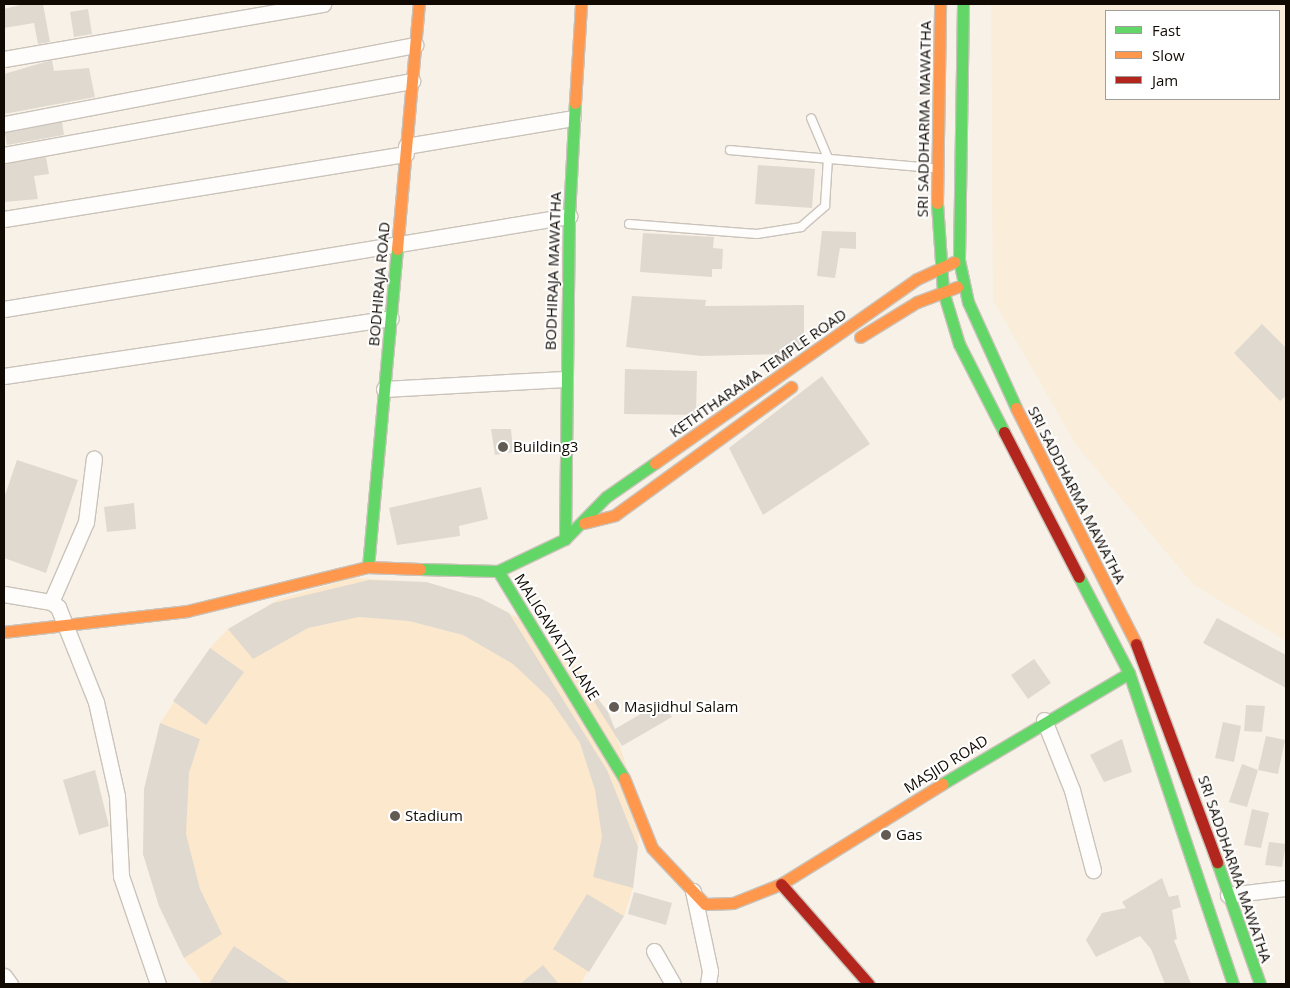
<!DOCTYPE html>
<style>
body{margin:0}
#map{position:relative;width:1290px;height:988px;overflow:hidden;background:#f8f1e8;font-family:"Open Sans",sans-serif}
div>[style]{position:absolute}
.built>*{inset:0;background:#faedda}
.green>*{inset:0;background:#fce9cd}
.building>*{inset:0;background:#e0d9d0}
.roads{filter:drop-shadow(1px 0 #cac3ba) drop-shadow(-1px 0 #cac3ba) drop-shadow(0 1px #cac3ba) drop-shadow(0 -1px #cac3ba)}
.lane>*{height:8px;margin:-4px;padding:0 4px;transform-origin:4px;border-radius:4px;background:#fefdfc}
.street>*{height:15px;margin:-7.5px;padding:0 7.5px;transform-origin:7.5px;border-radius:7.5px;background:#fefdfc}
.fast>*{height:11px;margin:-5.5px;padding:0 5.5px;transform-origin:5.5px;border-radius:5.5px;background:#63d668}
.slow>*{height:11px;margin:-5.5px;padding:0 5.5px;transform-origin:5.5px;border-radius:5.5px;background:#ff974d}
.jam>*{height:11px;margin:-5.5px;padding:0 5.5px;transform-origin:5.5px;border-radius:5.5px;background:#b3261e}
.dots>*{width:14px;height:14px;translate:-50% -50%;box-sizing:border-box;border:2px solid #fff;border-radius:50%}
span{translate:-50% -50%;white-space:nowrap;text-align:center;line-height:1.15;-webkit-text-stroke:4px #fff;paint-order:stroke}
.street-label{font-size:15px;color:#100a03}
.poi-label{font-size:15px;color:#100a03}
.left{translate:0 -50%;text-align:left}
.frame{position:absolute;inset:0;border:5px solid #100a03;pointer-events:none}
.legend{position:absolute;left:1105px;top:10px;width:175px;height:90px;box-sizing:border-box;background:#fff;border:1px solid #9f9d9a;margin:0;padding:6px 9px;list-style:none;font-size:15px;color:#100a03}
.legend li{display:flex;align-items:center;gap:10px;height:25px}
.legend b{width:25px;border:1px solid #9f9d9a}
</style>
<div id="map">
<div class="built">
<div style="clip-path:polygon(evenodd,991px 4px,1286px 4px,1286px 641px,1193px 584px,1076px 445px,993px 300px,991px 4px,1106px 11px,1279px 11px,1279px 99px,1106px 99px,1106px 11px)"></div>
</div>
<div class="green">
<div style="clip-path:polygon(353px 578px,426px 582px,480px 598px,528px 623px,578px 668px,608px 712px,634px 788px,639px 839px,633px 888px,624px 916px,580px 984px,203px 984px,184px 958px,159px 906px,143px 854px,160px 723px,210px 648px,228px 629px,279px 599px)"></div>
</div>
<div class="building">
<div style="clip-path:polygon(24px 4px,43px 4px,50px 42px,38px 44px,34px 23px,4px 28px,4px 9px)"></div>
<div style="clip-path:polygon(88px 9px,92px 34px,74px 37px,70px 12px)"></div>
<div style="clip-path:polygon(52px 60px,54px 71px,89px 68px,95px 97px,4px 114px,4px 74px)"></div>
<div style="clip-path:polygon(62px 122px,64px 135px,7px 145px,5px 133px)"></div>
<div style="clip-path:polygon(46px 157px,49px 174px,34px 176px,38px 199px,4px 202px,4px 164px)"></div>
<div style="clip-path:polygon(758px 165px,815px 169px,812px 208px,755px 204px)"></div>
<div style="clip-path:polygon(822px 231px,856px 232px,856px 249px,840px 248px,835px 278px,817px 276px)"></div>
<div style="clip-path:polygon(643px 233px,714px 237px,713px 248px,723px 249px,722px 269px,712px 269px,712px 277px,640px 272px)"></div>
<div style="clip-path:polygon(632px 296px,706px 300px,705px 306px,804px 305px,804px 343px,788px 354px,701px 356px,626px 347px)"></div>
<div style="clip-path:polygon(1262px 324px,1286px 348px,1286px 396px,1280px 401px,1234px 353px)"></div>
<div style="clip-path:polygon(625px 369px,697px 371px,696px 415px,624px 414px)"></div>
<div style="clip-path:polygon(822px 376px,870px 444px,763px 515px,729px 448px)"></div>
<div style="clip-path:polygon(491px 429px,511px 429px,513px 452px,495px 455px)"></div>
<div style="clip-path:polygon(17px 460px,78px 480px,46px 573px,4px 558px,4px 498px)"></div>
<div style="clip-path:polygon(481px 487px,488px 519px,459px 526px,460px 536px,397px 545px,389px 508px)"></div>
<div style="clip-path:polygon(134px 503px,136px 529px,107px 532px,104px 507px)"></div>
<div style="clip-path:polygon(369px 580px,426px 582px,480px 598px,509px 613px,607px 770px,638px 847px,633px 888px,593px 877px,602px 837px,595px 790px,580px 743px,549px 698px,513px 664px,463px 635px,409px 621px,359px 617px,308px 628px,253px 659px,228px 629px,273px 603px)"></div>
<div style="clip-path:polygon(1217px 618px,1286px 655px,1286px 688px,1203px 643px)"></div>
<div style="clip-path:polygon(210px 648px,244px 672px,206px 725px,173px 701px)"></div>
<div style="clip-path:polygon(567px 659px,608px 712px,615px 729px,663px 701px,672px 717px,622px 746px)"></div>
<div style="clip-path:polygon(1034px 659px,1051px 683px,1028px 699px,1011px 675px)"></div>
<div style="clip-path:polygon(1246px 705px,1265px 706px,1262px 732px,1244px 731px)"></div>
<div style="clip-path:polygon(1223px 722px,1241px 726px,1234px 762px,1215px 758px)"></div>
<div style="clip-path:polygon(160px 723px,200px 739px,189px 773px,186px 834px,200px 889px,222px 934px,184px 958px,159px 906px,143px 854px,144px 789px)"></div>
<div style="clip-path:polygon(1266px 736px,1285px 740px,1278px 774px,1258px 770px)"></div>
<div style="clip-path:polygon(1122px 739px,1132px 772px,1104px 782px,1090px 755px)"></div>
<div style="clip-path:polygon(1242px 764px,1258px 770px,1247px 807px,1229px 802px)"></div>
<div style="clip-path:polygon(95px 770px,109px 826px,79px 835px,63px 780px)"></div>
<div style="clip-path:polygon(1252px 809px,1269px 813px,1261px 848px,1244px 845px)"></div>
<div style="clip-path:polygon(1269px 842px,1286px 844px,1282px 867px,1265px 865px)"></div>
<div style="clip-path:polygon(1162px 878px,1169px 897px,1178px 895px,1181px 907px,1172px 910px,1177px 939px,1174px 940px,1191px 984px,1165px 984px,1151px 949px,1140px 936px,1096px 957px,1086px 940px,1102px 913px,1126px 908px,1122px 902px)"></div>
<div style="clip-path:polygon(634px 892px,672px 903px,666px 925px,628px 914px)"></div>
<div style="clip-path:polygon(587px 894px,624px 916px,589px 972px,553px 949px)"></div>
<div style="clip-path:polygon(234px 946px,291px 984px,209px 984px)"></div>
<div style="clip-path:polygon(543px 965px,559px 984px,520px 984px)"></div>
</div>
<div class="roads">
<div class="lane">
<div style="left:730px;top:150px;width:204px;rotate:5.1deg"></div>
<div style="left:629px;top:224px;width:128px;rotate:4.5deg"></div>
<div style="left:757px;top:234px;width:45px;rotate:-9deg"></div>
<div style="left:801px;top:227px;width:32px;rotate:-41deg"></div>
<div style="left:825px;top:206px;width:48px;rotate:-86.4deg"></div>
<div style="left:828px;top:158px;width:43px;rotate:-113deg"></div>
</div>
<div class="street">
<div style="left:4px;top:59px;width:324px;rotate:-9.8deg"></div>
<div style="left:4px;top:124px;width:419px;rotate:-10.9deg"></div>
<div style="left:406px;top:146px;width:169px;rotate:-9.5deg"></div>
<div style="left:4px;top:155px;width:415px;rotate:-10.3deg"></div>
<div style="left:4px;top:219px;width:407px;rotate:-9.2deg"></div>
<div style="left:4px;top:309px;width:573px;rotate:-9.35deg"></div>
<div style="left:4px;top:376px;width:391px;rotate:-8.5deg"></div>
<div style="left:384px;top:389px;width:181px;rotate:-3.2deg"></div>
<div style="left:4px;top:594px;width:48px;rotate:9.7deg"></div>
<div style="left:51px;top:602px;width:9px;rotate:36deg"></div>
<div style="left:58px;top:607px;width:102px;rotate:68.2deg"></div>
<div style="left:96px;top:702px;width:96px;rotate:77.4deg"></div>
<div style="left:117px;top:796px;width:80px;rotate:87.1deg"></div>
<div style="left:121px;top:876px;width:114px;rotate:71.1deg"></div>
<div style="left:51px;top:602px;width:87px;rotate:-66.4deg"></div>
<div style="left:86px;top:522px;width:64px;rotate:-82.9deg"></div>
<div style="left:1044px;top:720px;width:75px;rotate:68.2deg"></div>
<div style="left:1072px;top:790px;width:83px;rotate:75.3deg"></div>
<div style="left:693px;top:891px;width:82px;rotate:78deg"></div>
<div style="left:710px;top:971px;width:13px;rotate:99deg"></div>
<div style="left:1228px;top:895px;width:58px;rotate:-6.9deg"></div>
<div style="left:654px;top:951px;width:38px;rotate:60deg"></div>
<div style="left:4px;top:976px;width:10px;rotate:53deg"></div>
</div>
<div class="fast">
<div style="left:963px;top:4px;width:256px;rotate:90.9deg"></div>
<div style="left:959px;top:260px;width:43px;rotate:77.9deg"></div>
<div style="left:968px;top:302px;width:116px;rotate:65.6deg"></div>
<div style="left:937px;top:203px;width:88px;rotate:86.1deg"></div>
<div style="left:943px;top:291px;width:55px;rotate:73.2deg"></div>
<div style="left:959px;top:344px;width:99px;rotate:62.9deg"></div>
<div style="left:565px;top:539px;width:323px;rotate:-89.3deg"></div>
<div style="left:569px;top:216px;width:113px;rotate:-87deg"></div>
<div style="left:368px;top:567px;width:319px;rotate:-84.8deg"></div>
<div style="left:420px;top:569px;width:78px;rotate:1.5deg"></div>
<div style="left:498px;top:571px;width:74px;rotate:-25.5deg"></div>
<div style="left:565px;top:539px;width:59px;rotate:-45.7deg"></div>
<div style="left:606px;top:497px;width:60px;rotate:-34.8deg"></div>
<div style="left:498px;top:571px;width:242px;rotate:58.7deg"></div>
<div style="left:1079px;top:577px;width:108px;rotate:62.5deg"></div>
<div style="left:1129px;top:673px;width:328px;rotate:71.5deg"></div>
<div style="left:942px;top:784px;width:217px;rotate:-30.7deg"></div>
<div style="left:1217px;top:862px;width:129px;rotate:70.6deg"></div>
</div>
<div class="slow">
<div style="left:575px;top:103px;width:99px;rotate:-86.5deg"></div>
<div style="left:937px;top:203px;width:199px;rotate:-89.1deg"></div>
<div style="left:397px;top:249px;width:246px;rotate:-84.9deg"></div>
<div style="left:860px;top:337px;width:67px;rotate:-31.6deg"></div>
<div style="left:917px;top:302px;width:43px;rotate:-20.6deg"></div>
<div style="left:1016px;top:408px;width:265px;rotate:63deg"></div>
<div style="left:655px;top:463px;width:320px;rotate:-35.1deg"></div>
<div style="left:917px;top:279px;width:41px;rotate:-24.7deg"></div>
<div style="left:584px;top:523px;width:32px;rotate:-14deg"></div>
<div style="left:615px;top:515px;width:218px;rotate:-36deg"></div>
<div style="left:4px;top:632px;width:184px;rotate:-6.5deg"></div>
<div style="left:187px;top:611px;width:186px;rotate:-13.7deg"></div>
<div style="left:368px;top:567px;width:52px;rotate:2.2deg"></div>
<div style="left:624px;top:778px;width:75px;rotate:68.2deg"></div>
<div style="left:652px;top:848px;width:77px;rotate:46.6deg"></div>
<div style="left:705px;top:904px;width:28px;rotate:-2deg"></div>
<div style="left:733px;top:903px;width:52px;rotate:-21.6deg"></div>
<div style="left:781px;top:884px;width:190px;rotate:-31.8deg"></div>
</div>
<div class="jam">
<div style="left:1004px;top:432px;width:163px;rotate:62.7deg"></div>
<div style="left:1136px;top:644px;width:233px;rotate:69.6deg"></div>
<div style="left:781px;top:884px;width:133px;rotate:48.7deg"></div>
</div>
</div>
<div class="dots">
<div style="left:503px;top:447px;background:#615b53"></div>
<div style="left:614px;top:707px;background:#615b53"></div>
<div style="left:395px;top:816px;background:#615b53"></div>
<div style="left:886px;top:835px;background:#615b53"></div>
</div>
<div class="street-label">
<span style="left:924px;top:119px;rotate:-89deg">SRI SADDHARMA MAWATHA</span>
<span style="left:553px;top:271px;rotate:-88deg">BODHIRAJA MAWATHA</span>
<span style="left:379px;top:284px;rotate:-85deg">BODHIRAJA ROAD</span>
<span style="left:758px;top:373px;rotate:-35deg">KETHTHARAMA TEMPLE ROAD</span>
<span style="left:1077px;top:495px;rotate:63deg">SRI SADDHARMA MAWATHA</span>
<span style="left:557px;top:637px;rotate:58deg">MALIGAWATTA LANE</span>
<span style="left:946px;top:764px;rotate:-32deg">MASJID ROAD</span>
<span style="left:1235px;top:869px;rotate:71deg">SRI SADDHARMA MAWATHA</span>
</div>
<div class="poi-label">
<span class="left" style="left:513px;top:447px">Building3</span>
<span class="left" style="left:624px;top:707px">Masjidhul Salam</span>
<span class="left" style="left:405px;top:816px">Stadium</span>
<span class="left" style="left:896px;top:835px">Gas</span>
</div>
<div class="frame"></div>
<ul class="legend">
<li><b style="height:6px;background:#63d668"></b>Fast</li>
<li><b style="height:6px;background:#ff974d"></b>Slow</li>
<li><b style="height:6px;background:#b3261e"></b>Jam</li>
</ul>
</div>
